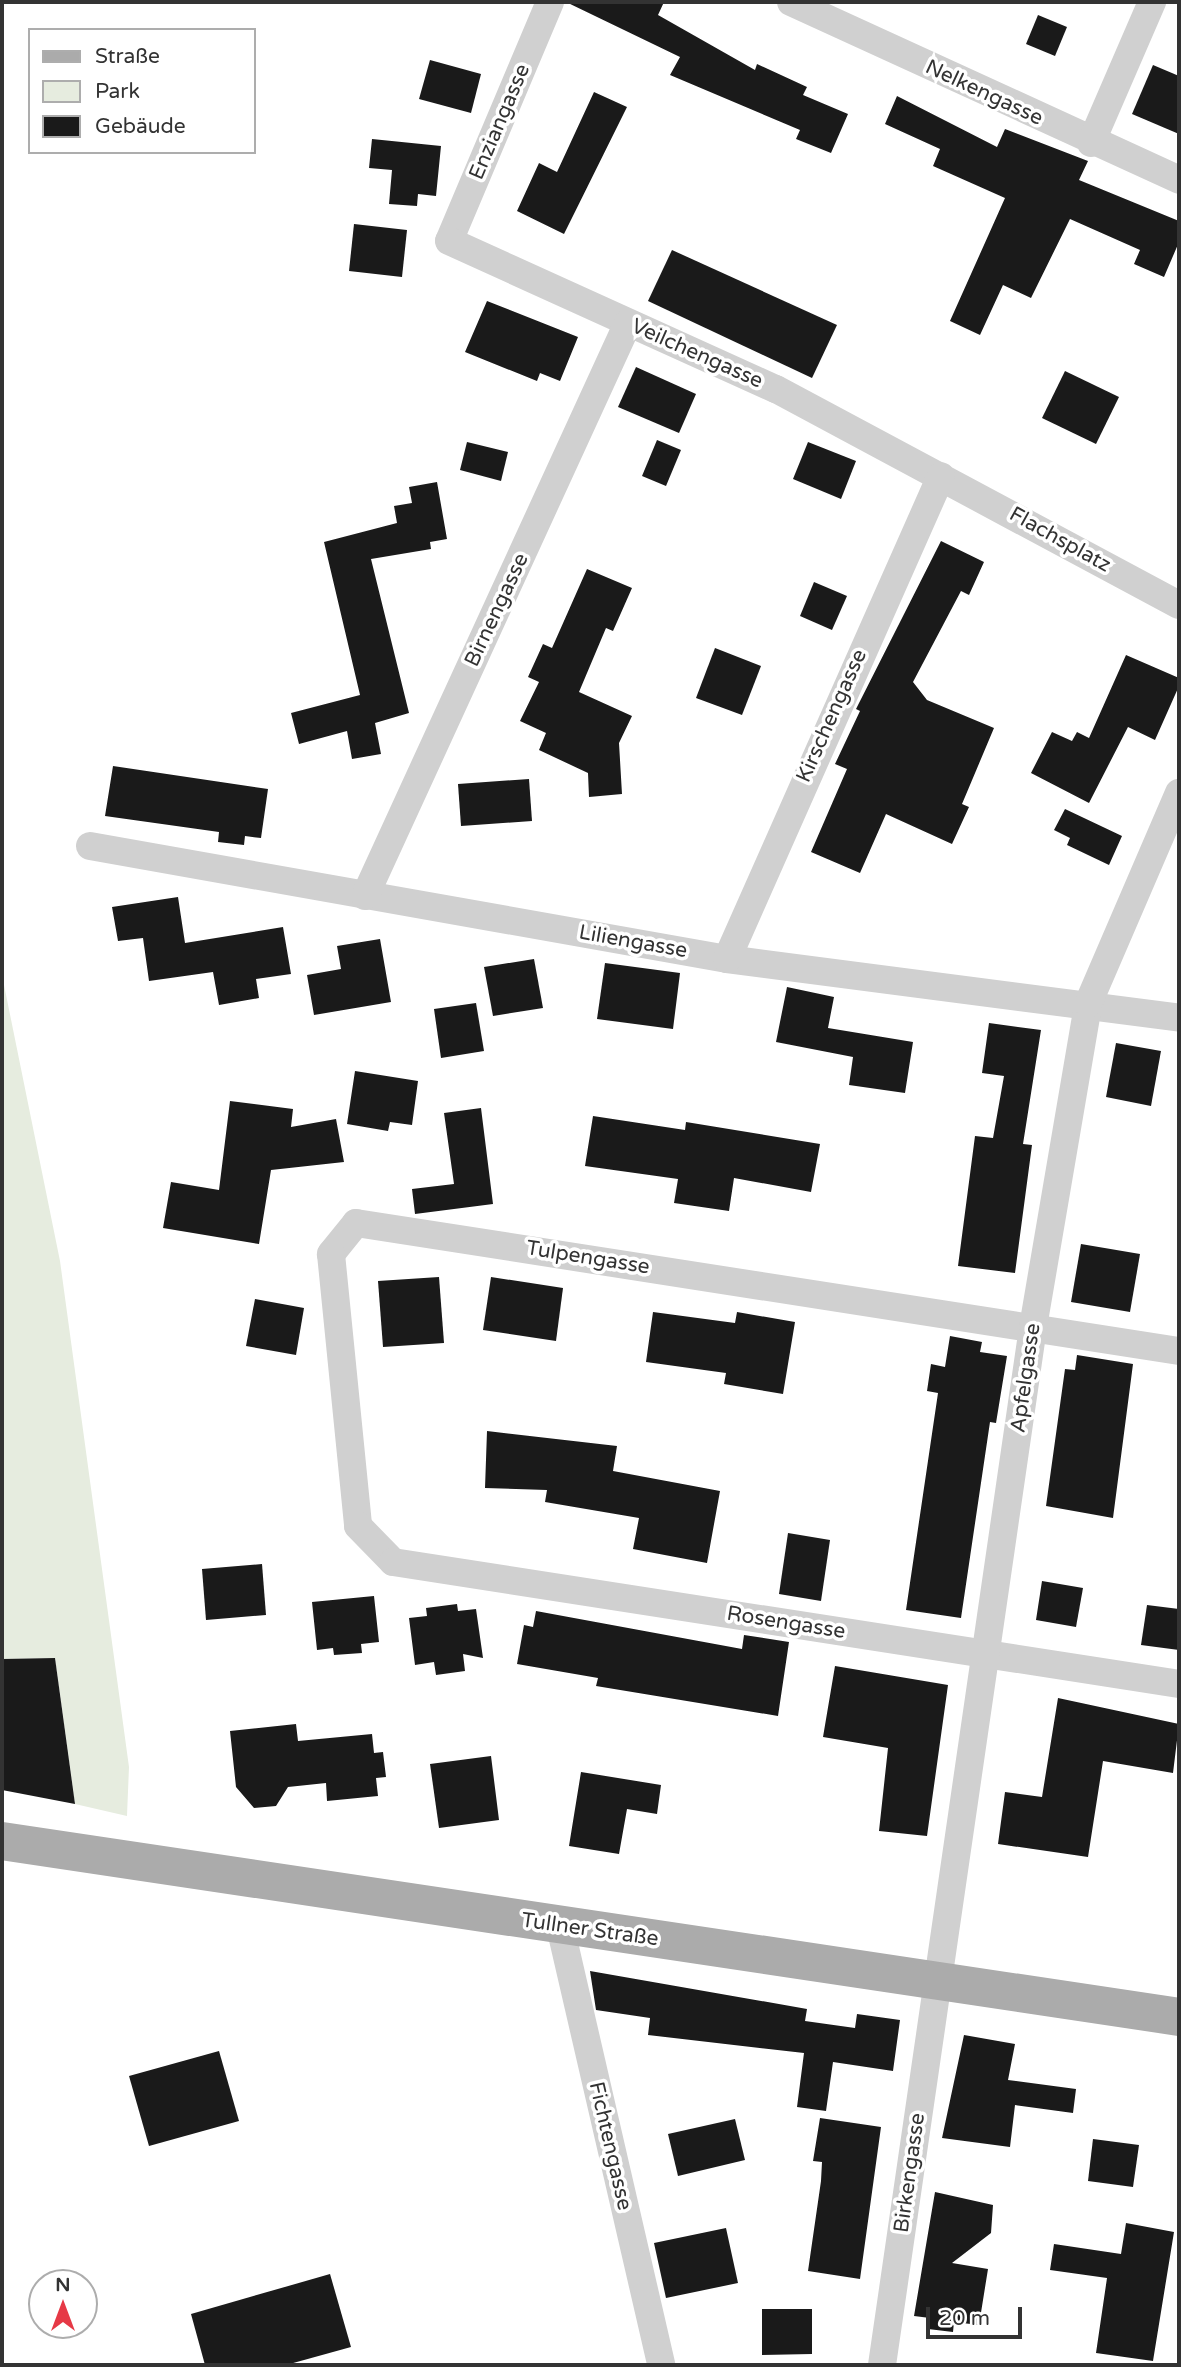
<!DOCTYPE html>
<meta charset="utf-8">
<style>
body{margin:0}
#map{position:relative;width:1181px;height:2367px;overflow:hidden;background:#fff;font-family:"Varela Round",sans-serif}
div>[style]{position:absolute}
.green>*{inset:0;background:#e6ecdf}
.building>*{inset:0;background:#1a1a1a}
.street>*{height:28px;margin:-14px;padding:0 14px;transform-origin:14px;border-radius:14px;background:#d0d0d0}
.primary>*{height:38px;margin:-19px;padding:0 19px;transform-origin:19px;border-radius:19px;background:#ababab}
span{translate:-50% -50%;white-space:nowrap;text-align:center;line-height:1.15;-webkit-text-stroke:7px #fff;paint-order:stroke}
.street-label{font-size:21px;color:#333}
.frame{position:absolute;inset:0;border:4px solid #333;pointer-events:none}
.legend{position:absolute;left:28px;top:28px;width:228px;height:126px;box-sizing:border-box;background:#fff;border:2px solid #adadad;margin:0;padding:9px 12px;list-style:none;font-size:21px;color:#333}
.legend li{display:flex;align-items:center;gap:14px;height:35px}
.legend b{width:35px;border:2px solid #adadad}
.north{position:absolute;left:28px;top:2269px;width:70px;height:70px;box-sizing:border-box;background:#fff;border:2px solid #adadad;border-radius:50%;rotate:0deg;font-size:19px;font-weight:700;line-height:28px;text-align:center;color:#333}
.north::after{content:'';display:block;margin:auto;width:24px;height:32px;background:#e63946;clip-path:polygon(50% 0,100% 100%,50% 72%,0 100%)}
.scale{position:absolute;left:926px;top:2307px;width:96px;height:32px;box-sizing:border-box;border:4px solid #333;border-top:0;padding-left:9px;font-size:21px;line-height:24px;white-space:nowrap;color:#333;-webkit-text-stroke:5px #fff;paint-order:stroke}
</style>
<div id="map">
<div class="green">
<div style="clip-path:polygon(2px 975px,60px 1261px,129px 1767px,127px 1816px,75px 1804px,55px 1658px,2px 1659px)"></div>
</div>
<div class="building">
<div style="clip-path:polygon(566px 2px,664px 2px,658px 15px,755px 70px,757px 64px,807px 87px,803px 95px,848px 114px,831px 153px,796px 139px,800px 130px,670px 75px,680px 57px)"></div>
<div style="clip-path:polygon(1038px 15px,1067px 27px,1055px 56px,1026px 44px)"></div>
<div style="clip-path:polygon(430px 60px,481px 74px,471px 113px,419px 99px)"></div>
<div style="clip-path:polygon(1153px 65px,1179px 76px,1179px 134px,1132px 114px)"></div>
<div style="clip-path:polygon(594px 92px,627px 107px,564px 234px,517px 211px,539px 163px,557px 172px)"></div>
<div style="clip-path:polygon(897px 96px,997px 147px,1005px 129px,1088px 161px,1079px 180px,1179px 221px,1179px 242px,1164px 277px,1134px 264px,1140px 250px,1070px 219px,1031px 298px,1003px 285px,980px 335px,950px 321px,1005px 198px,933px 166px,940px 149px,885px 124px)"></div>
<div style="clip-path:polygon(372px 139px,441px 146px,436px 196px,418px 194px,417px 206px,389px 204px,392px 170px,369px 168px)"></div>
<div style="clip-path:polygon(354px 224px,407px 230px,402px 277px,349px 271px)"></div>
<div style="clip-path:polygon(672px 250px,837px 325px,812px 378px,648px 301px)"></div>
<div style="clip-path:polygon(487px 301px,578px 337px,560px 381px,540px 373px,537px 381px,465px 352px)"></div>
<div style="clip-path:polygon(636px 367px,696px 394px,679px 433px,618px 407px)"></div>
<div style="clip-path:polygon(1065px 371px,1119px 397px,1096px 444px,1042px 418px)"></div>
<div style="clip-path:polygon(657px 440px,681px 450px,666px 486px,642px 476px)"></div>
<div style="clip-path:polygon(467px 442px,508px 452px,501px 481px,460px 470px)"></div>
<div style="clip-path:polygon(808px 442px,856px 461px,841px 499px,793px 479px)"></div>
<div style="clip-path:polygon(437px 482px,447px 539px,430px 542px,431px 549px,371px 559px,409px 713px,375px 723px,381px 754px,352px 759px,347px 731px,299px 744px,291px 713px,360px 695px,324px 542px,397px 523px,394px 506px,412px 503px,409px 487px)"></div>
<div style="clip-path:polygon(941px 541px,984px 562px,969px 595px,961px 591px,913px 682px,927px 700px,994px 728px,962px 804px,969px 807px,952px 844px,886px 814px,860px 873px,811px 852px,847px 769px,835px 764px,860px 711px,856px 709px)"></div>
<div style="clip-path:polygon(587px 569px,632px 588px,613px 631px,606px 628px,579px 692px,632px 716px,619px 743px,622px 794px,589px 797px,588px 773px,539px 750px,546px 733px,520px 721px,539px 682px,528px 677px,543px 644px,552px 648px)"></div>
<div style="clip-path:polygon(814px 582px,847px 596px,832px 630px,800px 616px)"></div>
<div style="clip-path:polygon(715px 648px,761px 666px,742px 715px,696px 698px)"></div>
<div style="clip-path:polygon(1126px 655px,1179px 678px,1179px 686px,1155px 740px,1128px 727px,1089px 803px,1031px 773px,1052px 732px,1072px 741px,1077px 732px,1089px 738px)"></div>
<div style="clip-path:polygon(113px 766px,268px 789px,261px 838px,245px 836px,244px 845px,218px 842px,219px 832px,105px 816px)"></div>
<div style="clip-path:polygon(529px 779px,532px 821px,461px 826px,458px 784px)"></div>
<div style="clip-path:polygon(1065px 809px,1122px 836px,1109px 865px,1067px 845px,1070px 838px,1054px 830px)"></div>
<div style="clip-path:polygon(178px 897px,185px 943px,283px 927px,291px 974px,256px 979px,259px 998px,219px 1005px,213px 972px,149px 981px,143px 938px,118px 941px,112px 907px)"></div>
<div style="clip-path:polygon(380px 939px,391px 1002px,314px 1015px,307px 975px,341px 969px,337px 946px)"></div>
<div style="clip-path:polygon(534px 959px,543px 1008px,493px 1016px,484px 967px)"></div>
<div style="clip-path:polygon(605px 963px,680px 973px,673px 1029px,597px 1019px)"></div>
<div style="clip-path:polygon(787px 987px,834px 997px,828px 1028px,913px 1042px,905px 1093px,849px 1085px,853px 1057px,776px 1042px)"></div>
<div style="clip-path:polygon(476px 1003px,484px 1051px,441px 1058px,434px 1009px)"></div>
<div style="clip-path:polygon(989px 1023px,1041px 1030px,1023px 1144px,1032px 1145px,1015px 1273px,958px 1266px,975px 1136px,993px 1138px,1004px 1076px,982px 1073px)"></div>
<div style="clip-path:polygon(1116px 1043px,1161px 1051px,1151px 1106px,1106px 1097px)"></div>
<div style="clip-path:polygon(355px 1071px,418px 1081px,412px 1125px,390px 1122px,388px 1131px,347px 1124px)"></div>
<div style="clip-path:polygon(230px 1101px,293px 1109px,291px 1127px,336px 1119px,344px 1162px,271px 1170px,259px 1244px,163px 1228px,171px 1182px,219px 1190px)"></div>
<div style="clip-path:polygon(481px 1108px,493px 1204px,415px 1214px,412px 1189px,454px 1184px,444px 1113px)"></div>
<div style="clip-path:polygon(593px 1116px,685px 1130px,686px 1122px,820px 1144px,811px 1192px,734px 1178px,729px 1211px,674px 1203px,678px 1179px,585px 1166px)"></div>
<div style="clip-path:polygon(1081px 1244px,1140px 1254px,1130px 1312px,1071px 1302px)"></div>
<div style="clip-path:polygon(439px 1277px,444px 1343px,383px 1347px,378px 1281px)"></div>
<div style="clip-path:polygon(491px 1277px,563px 1288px,556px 1341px,483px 1330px)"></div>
<div style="clip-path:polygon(255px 1299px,304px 1308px,296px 1355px,246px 1346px)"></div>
<div style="clip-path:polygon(653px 1312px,735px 1323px,737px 1312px,795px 1322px,783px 1394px,724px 1384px,726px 1373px,646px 1362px)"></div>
<div style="clip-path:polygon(950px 1336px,982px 1342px,980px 1352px,1007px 1356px,996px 1423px,990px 1422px,961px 1618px,906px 1610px,938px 1393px,927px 1391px,931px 1364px,945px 1367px)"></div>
<div style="clip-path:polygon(1077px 1355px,1133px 1364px,1113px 1518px,1046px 1506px,1065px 1369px,1075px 1370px)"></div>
<div style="clip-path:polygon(487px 1431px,617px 1446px,613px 1471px,720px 1491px,707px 1563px,633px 1549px,639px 1518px,545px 1502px,547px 1490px,485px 1488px)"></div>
<div style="clip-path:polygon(788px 1533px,830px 1540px,821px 1601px,779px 1594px)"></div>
<div style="clip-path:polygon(262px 1564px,266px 1615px,206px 1620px,202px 1569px)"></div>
<div style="clip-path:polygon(1042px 1581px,1083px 1588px,1076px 1627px,1036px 1620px)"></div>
<div style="clip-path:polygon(374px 1596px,379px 1642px,361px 1644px,362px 1653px,334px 1655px,333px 1648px,317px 1650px,312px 1602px)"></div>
<div style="clip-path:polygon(457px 1604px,458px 1611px,476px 1609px,483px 1658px,463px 1654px,465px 1671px,436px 1675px,434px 1662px,415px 1665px,409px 1618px,427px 1616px,426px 1608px)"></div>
<div style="clip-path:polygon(1147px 1605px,1179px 1609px,1179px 1650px,1141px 1645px)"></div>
<div style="clip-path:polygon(536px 1611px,742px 1649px,744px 1635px,789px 1642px,778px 1716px,596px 1686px,598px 1678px,517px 1664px,524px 1625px,533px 1627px)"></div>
<div style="clip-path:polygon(55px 1658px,75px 1804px,2px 1790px,2px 1659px)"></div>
<div style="clip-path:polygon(835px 1666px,948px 1685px,927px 1836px,879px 1831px,888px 1748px,823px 1737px)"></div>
<div style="clip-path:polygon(1058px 1698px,1179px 1724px,1173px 1773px,1103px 1761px,1088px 1857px,998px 1844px,1005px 1792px,1042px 1797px)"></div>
<div style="clip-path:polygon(296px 1724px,298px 1741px,372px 1734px,374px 1753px,383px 1752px,386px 1777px,376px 1778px,378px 1796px,327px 1801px,326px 1783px,288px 1787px,276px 1806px,254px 1808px,236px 1787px,230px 1731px)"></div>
<div style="clip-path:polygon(491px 1756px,499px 1820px,439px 1828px,430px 1764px)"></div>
<div style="clip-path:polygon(581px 1772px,661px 1785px,657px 1814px,627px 1809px,619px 1854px,569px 1846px)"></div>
<div style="clip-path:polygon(590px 1971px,807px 2009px,805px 2021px,855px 2028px,857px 2014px,900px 2020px,893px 2071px,833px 2062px,826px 2111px,797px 2107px,804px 2053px,648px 2035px,650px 2018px,596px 2010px)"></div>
<div style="clip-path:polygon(964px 2035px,1015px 2044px,1008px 2080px,1076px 2089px,1073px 2113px,1015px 2105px,1010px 2147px,942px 2138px)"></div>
<div style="clip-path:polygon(219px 2051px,239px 2121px,149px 2146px,129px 2076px)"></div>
<div style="clip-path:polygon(820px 2118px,881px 2127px,860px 2279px,808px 2271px,821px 2181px,822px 2162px,813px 2161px)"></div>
<div style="clip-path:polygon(735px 2119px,745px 2160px,678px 2176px,668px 2134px)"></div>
<div style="clip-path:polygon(1093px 2139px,1139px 2145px,1133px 2187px,1088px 2181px)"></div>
<div style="clip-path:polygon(935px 2192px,993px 2205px,991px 2233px,952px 2263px,988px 2269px,979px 2325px,954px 2322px,953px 2332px,928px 2329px,930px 2318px,914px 2316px)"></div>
<div style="clip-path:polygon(1126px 2223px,1174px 2232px,1153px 2361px,1096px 2353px,1107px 2278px,1050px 2270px,1054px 2244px,1121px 2254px)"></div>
<div style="clip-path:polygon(726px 2228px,738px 2283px,666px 2298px,654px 2243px)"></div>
<div style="clip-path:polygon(330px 2274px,351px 2347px,286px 2365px,205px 2365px,191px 2314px)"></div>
<div style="clip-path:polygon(762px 2309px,812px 2309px,812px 2354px,762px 2355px)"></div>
</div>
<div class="street">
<div style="left:550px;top:2px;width:259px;rotate:112.9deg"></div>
<div style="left:449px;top:241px;width:359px;rotate:24.4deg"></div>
<div style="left:776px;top:389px;width:457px;rotate:28.2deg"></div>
<div style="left:791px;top:2px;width:427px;rotate:24.6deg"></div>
<div style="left:1091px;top:143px;width:154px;rotate:-66.6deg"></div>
<div style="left:90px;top:846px;width:647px;rotate:10.06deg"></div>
<div style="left:727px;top:959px;width:456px;rotate:7.4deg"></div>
<div style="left:365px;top:896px;width:630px;rotate:-65.35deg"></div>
<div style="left:727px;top:959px;width:528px;rotate:-66.1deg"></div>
<div style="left:1179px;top:1351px;width:833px;rotate:-171.16deg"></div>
<div style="left:356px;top:1223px;width:40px;rotate:129deg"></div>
<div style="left:331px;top:1254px;width:273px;rotate:84.3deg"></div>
<div style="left:358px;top:1526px;width:50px;rotate:45.8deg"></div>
<div style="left:393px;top:1562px;width:795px;rotate:8.82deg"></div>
<div style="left:560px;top:1926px;width:450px;rotate:77deg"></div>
<div style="left:882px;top:2365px;width:1049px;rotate:-81.72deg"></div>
<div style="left:1033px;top:1327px;width:328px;rotate:-80.3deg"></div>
<div style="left:1088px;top:1004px;width:230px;rotate:-66.7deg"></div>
</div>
<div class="primary">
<div style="left:2px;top:1841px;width:1190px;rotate:8.5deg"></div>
</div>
<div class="street-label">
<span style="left:984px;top:93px;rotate:25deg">Nelkengasse</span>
<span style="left:500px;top:122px;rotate:-67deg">Enziangasse</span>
<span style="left:697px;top:354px;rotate:24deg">Veilchengasse</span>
<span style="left:1060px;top:540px;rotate:29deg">Flachsplatz</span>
<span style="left:497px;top:610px;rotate:-65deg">Birnengasse</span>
<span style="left:832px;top:716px;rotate:-66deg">Kirschengasse</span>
<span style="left:633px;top:942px;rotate:10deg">Liliengasse</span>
<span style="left:588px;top:1258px;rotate:9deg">Tulpengasse</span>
<span style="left:1026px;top:1378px;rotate:-82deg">Apfelgasse</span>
<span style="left:786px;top:1623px;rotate:9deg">Rosengasse</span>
<span style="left:590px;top:1930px;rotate:8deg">Tullner Straße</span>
<span style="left:610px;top:2146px;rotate:77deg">Fichtengasse</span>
<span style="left:910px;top:2173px;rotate:-82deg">Birkengasse</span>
</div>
<div class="frame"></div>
<ul class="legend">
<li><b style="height:9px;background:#ababab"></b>Straße</li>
<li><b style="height:19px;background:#e6ecdf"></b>Park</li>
<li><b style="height:19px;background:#1a1a1a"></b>Gebäude</li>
</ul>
<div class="north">N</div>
<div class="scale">20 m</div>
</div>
